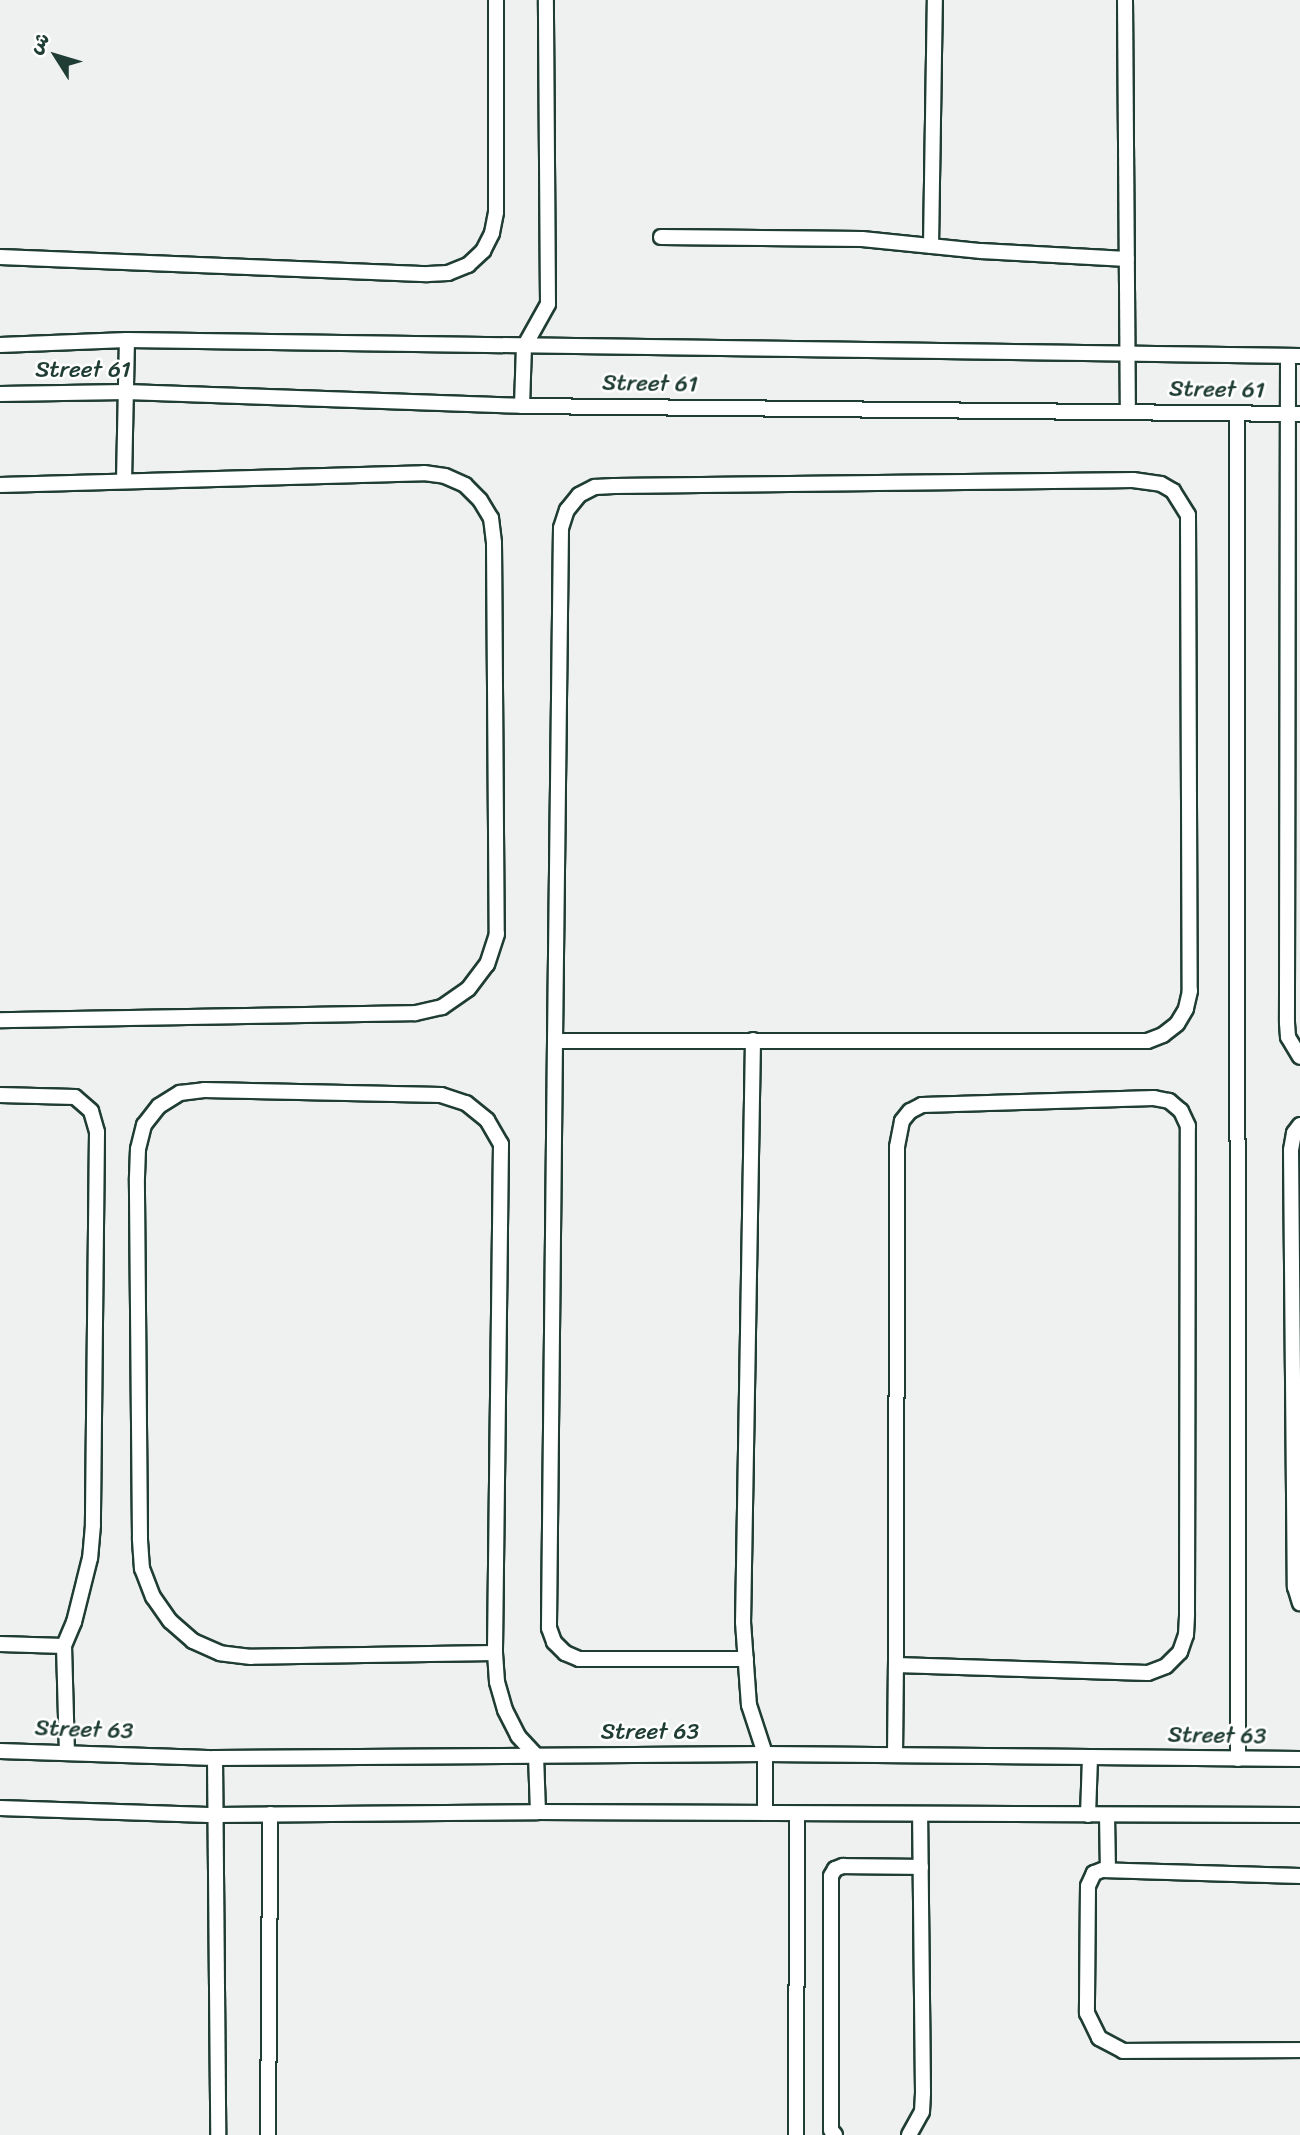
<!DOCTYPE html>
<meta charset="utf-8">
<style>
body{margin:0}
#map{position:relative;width:1300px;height:2135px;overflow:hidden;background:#fff;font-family:Sriracha,"Playpen Sans Arabic",sans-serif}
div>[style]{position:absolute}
.built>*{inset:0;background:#eef1f0}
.roads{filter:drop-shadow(2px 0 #1f3d34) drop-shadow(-2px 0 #1f3d34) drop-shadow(0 2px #1f3d34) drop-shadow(0 -2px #1f3d34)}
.lane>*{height:14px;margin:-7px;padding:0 7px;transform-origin:7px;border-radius:7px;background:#fff}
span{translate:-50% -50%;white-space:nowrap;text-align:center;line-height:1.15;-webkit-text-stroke:5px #fff;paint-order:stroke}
.street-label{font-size:23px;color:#1f3d34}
.north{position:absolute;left:21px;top:21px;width:70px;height:70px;-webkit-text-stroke:5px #fff;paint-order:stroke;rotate:307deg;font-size:19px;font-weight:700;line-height:28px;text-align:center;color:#1f3d34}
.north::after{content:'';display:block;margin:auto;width:24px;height:32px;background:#1f3d34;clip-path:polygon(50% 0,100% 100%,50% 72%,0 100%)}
</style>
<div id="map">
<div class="built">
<div style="clip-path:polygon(0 0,1300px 0,1300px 2135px,0 2135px)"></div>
</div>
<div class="roads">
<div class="lane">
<div style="left:1125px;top:0;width:412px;rotate:89.6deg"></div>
<div style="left:661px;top:237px;width:201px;rotate:0.6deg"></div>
<div style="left:862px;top:239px;width:120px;rotate:5.8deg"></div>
<div style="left:981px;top:251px;width:146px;rotate:3.1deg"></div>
<div style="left:931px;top:246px;width:246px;rotate:-89.1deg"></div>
<div style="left:0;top:257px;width:428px;rotate:2.3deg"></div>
<div style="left:428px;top:274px;width:20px;rotate:-3deg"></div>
<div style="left:448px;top:273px;width:22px;rotate:-22deg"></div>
<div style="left:468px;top:265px;width:21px;rotate:-43deg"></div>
<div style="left:483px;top:251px;width:20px;rotate:-63deg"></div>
<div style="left:492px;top:233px;width:21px;rotate:-79deg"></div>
<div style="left:496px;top:212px;width:212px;rotate:-90deg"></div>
<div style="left:0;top:345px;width:127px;rotate:-2.3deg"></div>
<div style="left:127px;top:340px;width:1173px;rotate:0.78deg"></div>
<div style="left:1288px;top:356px;width:667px;rotate:90.09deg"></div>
<div style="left:1287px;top:1023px;width:14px;rotate:86deg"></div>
<div style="left:1288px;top:1037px;width:23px;rotate:59deg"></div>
<div style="left:0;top:394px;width:126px;rotate:-0.9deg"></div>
<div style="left:126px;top:392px;width:396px;rotate:2deg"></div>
<div style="left:522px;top:406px;width:778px;rotate:0.59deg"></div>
<div style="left:522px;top:406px;width:59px;rotate:-88.1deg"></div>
<div style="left:524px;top:347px;width:49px;rotate:-60.8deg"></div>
<div style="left:548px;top:304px;width:304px;rotate:-90.4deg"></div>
<div style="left:1237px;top:413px;width:1346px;rotate:89.96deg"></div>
<div style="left:124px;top:481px;width:141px;rotate:-88.8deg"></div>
<div style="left:0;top:485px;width:424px;rotate:-1.6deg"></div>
<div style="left:424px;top:473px;width:21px;rotate:8deg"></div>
<div style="left:445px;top:476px;width:22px;rotate:24deg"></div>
<div style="left:465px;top:485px;width:21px;rotate:45deg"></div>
<div style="left:480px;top:500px;width:21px;rotate:59deg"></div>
<div style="left:491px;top:518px;width:25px;rotate:83deg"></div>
<div style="left:494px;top:543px;width:391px;rotate:89.6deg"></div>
<div style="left:497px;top:934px;width:32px;rotate:108deg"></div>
<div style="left:487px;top:964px;width:31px;rotate:127deg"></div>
<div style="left:468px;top:989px;width:32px;rotate:145deg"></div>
<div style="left:442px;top:1007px;width:28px;rotate:167deg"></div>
<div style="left:415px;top:1013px;width:415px;rotate:179deg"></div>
<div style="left:753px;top:1040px;width:582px;rotate:90.98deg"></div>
<div style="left:743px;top:1622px;width:83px;rotate:85.9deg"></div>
<div style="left:749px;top:1705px;width:52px;rotate:71.9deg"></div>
<div style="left:765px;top:1754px;width:59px;rotate:90deg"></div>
<div style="left:555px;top:1041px;width:513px;rotate:-89.33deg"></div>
<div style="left:561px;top:528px;width:19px;rotate:-72deg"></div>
<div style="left:567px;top:510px;width:19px;rotate:-51deg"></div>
<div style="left:579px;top:495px;width:18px;rotate:-27deg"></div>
<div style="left:595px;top:487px;width:19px;rotate:-3deg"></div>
<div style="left:614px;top:486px;width:519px;rotate:-0.66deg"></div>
<div style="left:1133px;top:480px;width:28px;rotate:8deg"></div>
<div style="left:1161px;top:484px;width:14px;rotate:30deg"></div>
<div style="left:1173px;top:491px;width:28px;rotate:58deg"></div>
<div style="left:1188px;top:515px;width:476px;rotate:89.8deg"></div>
<div style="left:1190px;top:991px;width:18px;rotate:103deg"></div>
<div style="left:1186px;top:1009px;width:17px;rotate:121deg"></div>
<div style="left:1177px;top:1024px;width:18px;rotate:142deg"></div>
<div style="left:1163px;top:1035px;width:17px;rotate:159deg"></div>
<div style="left:1147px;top:1041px;width:592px;rotate:180deg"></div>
<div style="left:555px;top:1041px;width:587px;rotate:90.59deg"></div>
<div style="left:549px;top:1628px;width:15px;rotate:70deg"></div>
<div style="left:554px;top:1642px;width:16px;rotate:45deg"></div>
<div style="left:565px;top:1653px;width:15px;rotate:23deg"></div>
<div style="left:579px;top:1659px;width:167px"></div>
<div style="left:0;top:1095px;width:75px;rotate:1.5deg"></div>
<div style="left:75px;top:1097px;width:21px;rotate:41deg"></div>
<div style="left:91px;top:1111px;width:22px;rotate:74deg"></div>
<div style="left:97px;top:1132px;width:393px;rotate:90.6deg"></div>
<div style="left:93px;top:1525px;width:33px;rotate:95deg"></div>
<div style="left:90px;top:1558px;width:66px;rotate:104deg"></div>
<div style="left:74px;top:1622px;width:26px;rotate:113deg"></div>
<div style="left:64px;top:1646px;width:64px;rotate:-178.2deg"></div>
<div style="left:1300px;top:1125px;width:10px;rotate:127deg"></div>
<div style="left:1294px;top:1133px;width:17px;rotate:100deg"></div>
<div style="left:1291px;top:1150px;width:437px;rotate:89.5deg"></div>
<div style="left:1295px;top:1587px;width:17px;rotate:73deg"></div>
<div style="left:64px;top:1646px;width:106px;rotate:88.4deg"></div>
<div style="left:495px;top:1653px;width:244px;rotate:179.1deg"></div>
<div style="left:251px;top:1657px;width:31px;rotate:-173deg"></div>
<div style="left:220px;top:1653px;width:30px;rotate:-156deg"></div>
<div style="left:193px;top:1641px;width:30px;rotate:-139deg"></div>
<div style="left:170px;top:1621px;width:29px;rotate:-125deg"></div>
<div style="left:153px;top:1597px;width:30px;rotate:-111deg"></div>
<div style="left:142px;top:1569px;width:31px;rotate:-94deg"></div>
<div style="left:140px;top:1538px;width:361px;rotate:-90.5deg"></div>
<div style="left:137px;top:1177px;width:28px;rotate:-88deg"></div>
<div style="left:138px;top:1149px;width:25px;rotate:-76deg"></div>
<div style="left:144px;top:1125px;width:24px;rotate:-52deg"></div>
<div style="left:159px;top:1106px;width:25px;rotate:-32deg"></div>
<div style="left:180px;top:1093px;width:24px;rotate:-7deg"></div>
<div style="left:204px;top:1090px;width:237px;rotate:1.2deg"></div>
<div style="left:441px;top:1095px;width:26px;rotate:18deg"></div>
<div style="left:466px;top:1103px;width:27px;rotate:39deg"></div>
<div style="left:487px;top:1120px;width:28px;rotate:60deg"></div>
<div style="left:501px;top:1144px;width:509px;rotate:90.68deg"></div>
<div style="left:495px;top:1653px;width:29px;rotate:86deg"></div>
<div style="left:497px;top:1682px;width:29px;rotate:74deg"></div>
<div style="left:505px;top:1710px;width:29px;rotate:63deg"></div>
<div style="left:518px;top:1736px;width:26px;rotate:47deg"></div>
<div style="left:536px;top:1755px;width:57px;rotate:88deg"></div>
<div style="left:0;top:1751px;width:215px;rotate:1.9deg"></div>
<div style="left:215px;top:1758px;width:550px;rotate:-0.42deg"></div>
<div style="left:765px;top:1754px;width:535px;rotate:0.54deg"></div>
<div style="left:895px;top:1755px;width:90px;rotate:-89.4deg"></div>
<div style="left:896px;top:1665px;width:252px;rotate:1.8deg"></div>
<div style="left:1148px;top:1673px;width:19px;rotate:-21deg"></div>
<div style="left:1166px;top:1666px;width:20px;rotate:-45deg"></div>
<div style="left:1180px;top:1652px;width:18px;rotate:-71deg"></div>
<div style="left:1186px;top:1635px;width:21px;rotate:-87deg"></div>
<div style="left:1187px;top:1614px;width:488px;rotate:-89.9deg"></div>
<div style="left:1188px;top:1126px;width:17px;rotate:-115deg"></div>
<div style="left:1181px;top:1111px;width:16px;rotate:-140deg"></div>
<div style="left:1169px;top:1101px;width:15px;rotate:-169deg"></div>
<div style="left:1154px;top:1098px;width:232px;rotate:178.3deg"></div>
<div style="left:922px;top:1105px;width:13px;rotate:153deg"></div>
<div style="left:910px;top:1111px;width:13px;rotate:129deg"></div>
<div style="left:902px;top:1121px;width:26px;rotate:101deg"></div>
<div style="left:897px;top:1147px;width:518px;rotate:90.11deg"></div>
<div style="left:215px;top:1758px;width:377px;rotate:89.5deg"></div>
<div style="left:0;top:1808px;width:216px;rotate:1.9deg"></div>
<div style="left:216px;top:1815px;width:322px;rotate:-0.5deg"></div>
<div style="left:538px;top:1812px;width:762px;rotate:0.23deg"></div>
<div style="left:1088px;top:1815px;width:58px;rotate:-88deg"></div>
<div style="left:1107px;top:1815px;width:55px;rotate:89deg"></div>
<div style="left:1300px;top:1876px;width:198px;rotate:-178.3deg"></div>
<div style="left:1102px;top:1870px;width:9px;rotate:159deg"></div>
<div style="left:1094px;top:1873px;width:14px;rotate:115deg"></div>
<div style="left:1088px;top:1886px;width:127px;rotate:90.5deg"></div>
<div style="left:1087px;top:2013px;width:28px;rotate:64deg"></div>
<div style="left:1099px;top:2038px;width:27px;rotate:28deg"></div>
<div style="left:1123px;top:2051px;width:177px;rotate:-0.3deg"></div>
<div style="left:268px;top:2135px;width:321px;rotate:-89.6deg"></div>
<div style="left:796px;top:2135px;width:321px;rotate:-89.8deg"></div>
<div style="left:835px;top:2135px;width:6px;rotate:-129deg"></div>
<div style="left:831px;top:2130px;width:254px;rotate:-90deg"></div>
<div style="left:831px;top:1876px;width:8px;rotate:-60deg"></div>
<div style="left:835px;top:1869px;width:9px;rotate:-21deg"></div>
<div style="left:843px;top:1866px;width:78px;rotate:0.7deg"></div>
<div style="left:909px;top:2135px;width:26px;rotate:-61deg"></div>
<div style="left:922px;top:2112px;width:19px;rotate:-87deg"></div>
<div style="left:923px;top:2093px;width:279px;rotate:-90.6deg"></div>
</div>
</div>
<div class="street-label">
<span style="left:83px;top:370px">Street 61</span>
<span style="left:650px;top:384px;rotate:1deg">Street 61</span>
<span style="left:1217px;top:390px;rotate:1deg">Street 61</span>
<span style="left:84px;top:1730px;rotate:2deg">Street 63</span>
<span style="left:650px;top:1732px">Street 63</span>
<span style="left:1217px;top:1736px;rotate:1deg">Street 63</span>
</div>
<div class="north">ش</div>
</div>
